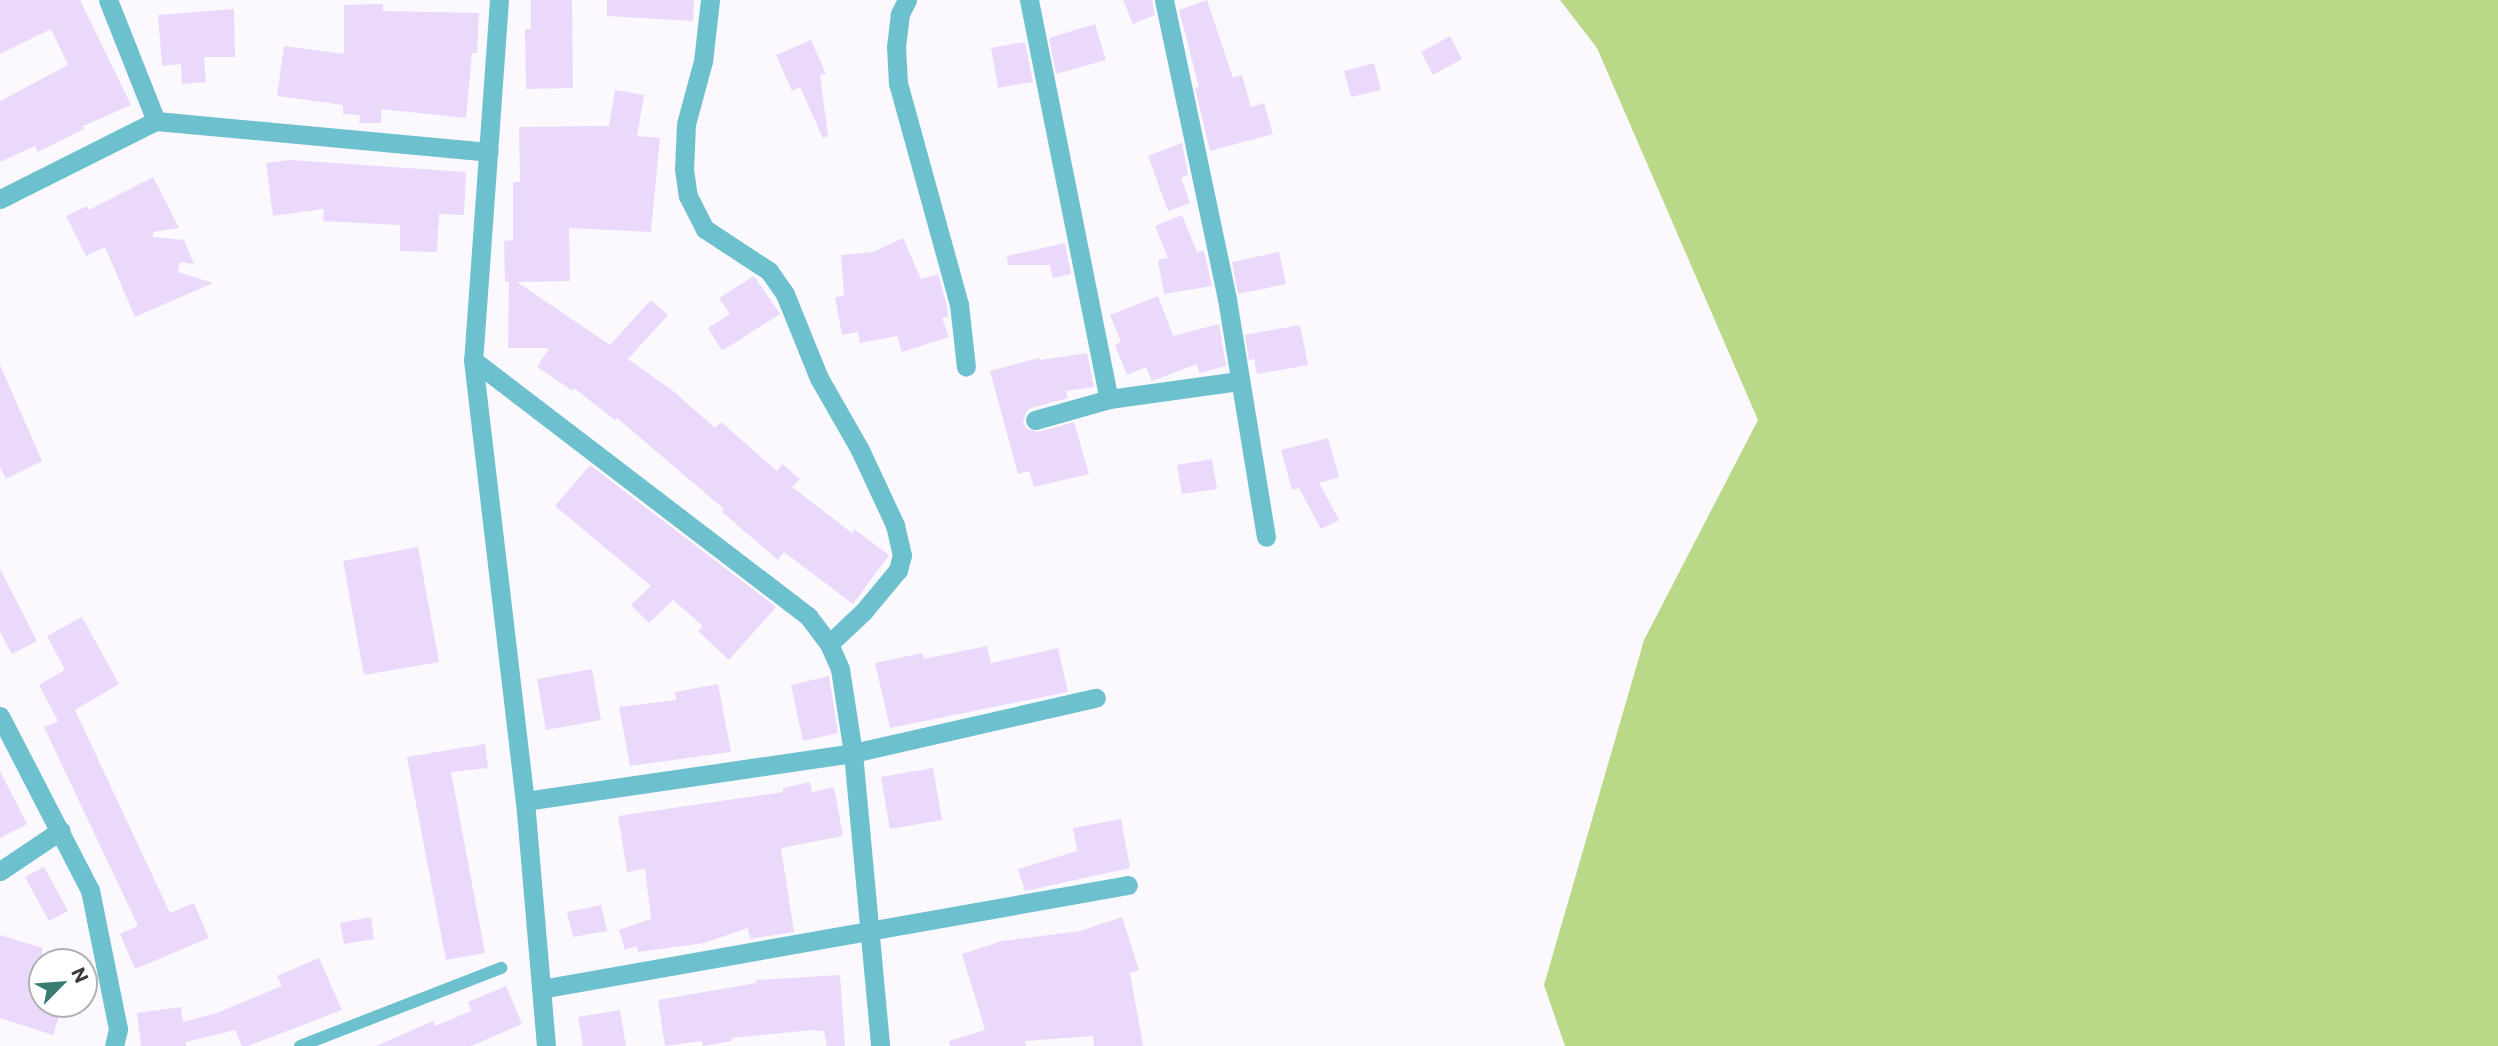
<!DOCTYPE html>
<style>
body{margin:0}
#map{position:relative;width:2498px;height:1046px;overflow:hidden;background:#fbf8fe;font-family:Commissioner,sans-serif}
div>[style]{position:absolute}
.green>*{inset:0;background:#bad988}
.building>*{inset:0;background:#ebd9fb}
.service>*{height:12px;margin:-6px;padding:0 6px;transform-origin:6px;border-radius:6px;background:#6dc1cf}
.minor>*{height:19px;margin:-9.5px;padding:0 9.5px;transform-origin:9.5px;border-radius:9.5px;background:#6dc1cf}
.tertiary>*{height:19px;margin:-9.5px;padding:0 9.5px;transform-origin:9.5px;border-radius:9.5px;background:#6dc1cf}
span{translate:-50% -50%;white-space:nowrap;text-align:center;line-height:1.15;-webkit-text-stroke:7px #fff;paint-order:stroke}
.north{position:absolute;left:28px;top:948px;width:70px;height:70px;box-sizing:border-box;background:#fff;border:2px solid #b1b0b2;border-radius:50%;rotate:65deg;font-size:19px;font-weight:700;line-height:28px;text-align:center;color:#3c393e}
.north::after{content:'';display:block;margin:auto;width:24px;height:32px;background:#397d70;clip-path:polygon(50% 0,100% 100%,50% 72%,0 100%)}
</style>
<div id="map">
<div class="green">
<div style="clip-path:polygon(1560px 0,2498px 0,2498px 1046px,1565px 1046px,1544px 985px,1644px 640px,1758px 420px,1597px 48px)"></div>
</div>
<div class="building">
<div style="clip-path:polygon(0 0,80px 0,131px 105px,83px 126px,84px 129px,38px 152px,35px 146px,0 162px,0 101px,68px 65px,51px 29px,0 54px)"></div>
<div style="clip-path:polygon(531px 0,572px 0,573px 88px,526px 89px,525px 29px,531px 29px)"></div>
<div style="clip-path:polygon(607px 0,694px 0,693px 21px,607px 16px)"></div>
<div style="clip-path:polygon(1123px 0,1152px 0,1155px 15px,1133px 24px)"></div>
<div style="clip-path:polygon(1207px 0,1233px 78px,1242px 75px,1251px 107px,1264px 103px,1273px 134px,1210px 151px,1195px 88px,1199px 87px,1179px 10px)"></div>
<div style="clip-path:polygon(383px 4px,383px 11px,479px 13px,477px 53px,472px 53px,466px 118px,381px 109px,381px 123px,359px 123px,360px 115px,343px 114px,343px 105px,277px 96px,284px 46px,344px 54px,344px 5px)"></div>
<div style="clip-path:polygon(234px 9px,235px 57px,204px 57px,206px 82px,182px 84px,181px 64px,162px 66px,158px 15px)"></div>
<div style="clip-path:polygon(1095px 24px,1106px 60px,1056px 74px,1049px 38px)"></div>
<div style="clip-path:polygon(1450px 36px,1462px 59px,1433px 75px,1421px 52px)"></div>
<div style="clip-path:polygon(811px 40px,826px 74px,820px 75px,828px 136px,823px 138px,800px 87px,792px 91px,776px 55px)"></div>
<div style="clip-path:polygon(1025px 42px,1033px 82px,998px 88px,991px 48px)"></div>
<div style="clip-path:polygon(1374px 63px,1381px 90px,1351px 97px,1344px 71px)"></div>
<div style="clip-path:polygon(615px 90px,644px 95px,637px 136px,660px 138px,651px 232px,569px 228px,570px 281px,517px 282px,610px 345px,651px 300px,668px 315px,628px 359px,673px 391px,715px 428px,721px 422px,777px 471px,782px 464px,800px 479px,792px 487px,852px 533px,854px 529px,889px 555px,853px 604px,784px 552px,778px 560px,722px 512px,724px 509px,617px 418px,615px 420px,574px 388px,573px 391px,537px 367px,549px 348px,508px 348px,509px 282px,505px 282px,504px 241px,513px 240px,513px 182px,520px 182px,519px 127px,609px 126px)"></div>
<div style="clip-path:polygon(1182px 143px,1188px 175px,1181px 178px,1190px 203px,1168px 211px,1148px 156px)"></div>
<div style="clip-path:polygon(290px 160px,466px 172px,464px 215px,439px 214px,437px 252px,400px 251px,400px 225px,323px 221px,324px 209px,273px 216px,266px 163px)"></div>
<div style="clip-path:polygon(153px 177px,179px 228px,153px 232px,153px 237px,184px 240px,194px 264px,180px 262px,178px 272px,213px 283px,135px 317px,105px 247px,86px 256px,66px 216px,87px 206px,89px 210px)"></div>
<div style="clip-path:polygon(1182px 215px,1197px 252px,1204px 251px,1212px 286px,1164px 294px,1158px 260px,1168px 258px,1155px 226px)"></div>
<div style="clip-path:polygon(903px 238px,921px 279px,938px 274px,947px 306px,948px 316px,942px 318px,949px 337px,902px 352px,897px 336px,860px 343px,858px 332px,842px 335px,835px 297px,844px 296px,841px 255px,873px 252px)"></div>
<div style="clip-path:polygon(1065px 243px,1071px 274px,1053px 278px,1050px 265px,1008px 265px,1007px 256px)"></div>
<div style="clip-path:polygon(1279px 252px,1286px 284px,1238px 294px,1232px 262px)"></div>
<div style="clip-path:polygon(754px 276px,780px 314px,722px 351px,708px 328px,730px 314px,719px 298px)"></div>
<div style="clip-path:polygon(1158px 296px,1173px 336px,1219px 324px,1226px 366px,1199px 373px,1197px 364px,1152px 381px,1146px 367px,1127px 375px,1115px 345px,1121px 342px,1110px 315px)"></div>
<div style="clip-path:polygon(1300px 325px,1308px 365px,1257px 374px,1254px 359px,1249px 360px,1245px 335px)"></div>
<div style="clip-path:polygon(1087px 353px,1094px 387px,1066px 391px,1068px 398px,1031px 408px,1026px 412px,1023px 423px,1027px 429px,1038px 432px,1074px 422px,1089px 474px,1034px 487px,1029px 471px,1018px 474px,990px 371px,1039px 358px,1040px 360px)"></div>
<div style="clip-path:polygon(0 365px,42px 461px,6px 479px,0 467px)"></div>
<div style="clip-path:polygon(1328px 438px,1339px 477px,1319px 483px,1339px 520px,1321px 529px,1299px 488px,1292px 490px,1281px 450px)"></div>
<div style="clip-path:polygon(1212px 459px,1217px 489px,1182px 494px,1177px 465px)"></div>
<div style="clip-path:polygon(590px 465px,776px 607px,729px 660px,698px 631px,703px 626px,673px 600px,649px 623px,631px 605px,651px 586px,555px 506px)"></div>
<div style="clip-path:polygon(418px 547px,439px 662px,364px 675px,343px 561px)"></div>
<div style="clip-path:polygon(0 569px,37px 641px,12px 654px,0 632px)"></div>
<div style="clip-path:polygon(82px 617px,119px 684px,75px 710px,170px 913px,194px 903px,209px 938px,135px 969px,120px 934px,138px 926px,44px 727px,58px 721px,39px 685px,65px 670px,47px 636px)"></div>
<div style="clip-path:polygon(987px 646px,991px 663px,1058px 648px,1068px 692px,890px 728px,875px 663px,922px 653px,924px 659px)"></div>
<div style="clip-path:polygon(592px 669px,601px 720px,546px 730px,537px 679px)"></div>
<div style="clip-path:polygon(829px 676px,838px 733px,803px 741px,791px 685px)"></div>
<div style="clip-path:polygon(718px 684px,731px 752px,630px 766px,619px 707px,676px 700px,675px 692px)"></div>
<div style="clip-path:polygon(485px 744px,488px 768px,451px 772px,485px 953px,446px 960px,407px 757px)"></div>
<div style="clip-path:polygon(933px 768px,942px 820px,890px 829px,881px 777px)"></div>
<div style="clip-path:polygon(0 771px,27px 824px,0 838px)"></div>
<div style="clip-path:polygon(810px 782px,812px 792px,834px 787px,843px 836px,781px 848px,794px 932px,750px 939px,748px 928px,704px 943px,638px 952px,637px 946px,625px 950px,619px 930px,651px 919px,645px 869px,627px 872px,618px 816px,783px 792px,783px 788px)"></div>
<div style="clip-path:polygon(1121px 819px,1130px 868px,1025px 891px,1018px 869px,1077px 851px,1073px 828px)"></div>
<div style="clip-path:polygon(44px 867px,68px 911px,49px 921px,25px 877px)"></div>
<div style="clip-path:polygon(601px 905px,607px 931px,573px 937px,567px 912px)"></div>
<div style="clip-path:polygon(371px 917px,374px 939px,344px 944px,340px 923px)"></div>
<div style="clip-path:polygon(1122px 917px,1139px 970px,1130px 973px,1143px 1046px,1094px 1046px,1093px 1036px,1025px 1041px,1026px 1046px,950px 1046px,949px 1041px,985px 1030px,962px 954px,1002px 941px,1080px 931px)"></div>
<div style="clip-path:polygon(0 935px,42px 948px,42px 1004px,63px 1004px,53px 1035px,0 1018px)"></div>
<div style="clip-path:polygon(319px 958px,342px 1010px,248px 1046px,242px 1046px,235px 1030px,186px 1042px,186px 1046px,141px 1046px,137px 1013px,181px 1007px,183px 1022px,214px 1014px,282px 986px,277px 976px)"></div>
<div style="clip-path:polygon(840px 975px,845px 1046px,827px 1046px,824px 1031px,813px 1030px,731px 1038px,732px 1041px,703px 1046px,701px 1041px,665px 1046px,658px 1000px,756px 983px,756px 980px)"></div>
<div style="clip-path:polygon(506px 986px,522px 1024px,471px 1046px,376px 1046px,433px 1021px,435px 1026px,471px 1011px,468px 1002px)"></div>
<div style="clip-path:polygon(620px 1010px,626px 1046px,583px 1046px,578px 1017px)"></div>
</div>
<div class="service">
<div style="left:300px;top:1046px;width:216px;rotate:-21.2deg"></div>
</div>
<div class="minor">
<div style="left:499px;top:0;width:361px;rotate:94.1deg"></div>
<div style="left:473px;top:360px;width:422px;rotate:37.4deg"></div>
<div style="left:808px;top:616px;width:35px;rotate:53deg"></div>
<div style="left:829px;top:644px;width:27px;rotate:66deg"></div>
<div style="left:840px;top:669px;width:85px;rotate:81.2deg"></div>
<div style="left:853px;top:753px;width:294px;rotate:84.7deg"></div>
<div style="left:710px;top:0;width:61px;rotate:96.5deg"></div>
<div style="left:703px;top:61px;width:65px;rotate:105.1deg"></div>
<div style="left:686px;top:124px;width:45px;rotate:92.5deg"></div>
<div style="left:684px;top:169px;width:27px;rotate:82deg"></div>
<div style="left:688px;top:196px;width:37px;rotate:63deg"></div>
<div style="left:705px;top:229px;width:77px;rotate:33.3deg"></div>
<div style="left:769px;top:271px;width:28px;rotate:55deg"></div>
<div style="left:785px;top:294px;width:91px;rotate:68deg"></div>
<div style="left:819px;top:378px;width:83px;rotate:60.3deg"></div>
<div style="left:860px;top:450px;width:83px;rotate:65deg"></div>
<div style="left:895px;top:525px;width:31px;rotate:77deg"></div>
<div style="left:902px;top:555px;width:16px;rotate:105deg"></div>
<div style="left:898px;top:570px;width:53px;rotate:129.7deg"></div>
<div style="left:864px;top:611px;width:48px;rotate:136.7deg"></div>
<div style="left:907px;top:0;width:16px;rotate:117deg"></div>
<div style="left:900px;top:14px;width:32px;rotate:97deg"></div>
<div style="left:896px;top:46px;width:37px;rotate:87deg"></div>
<div style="left:898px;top:83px;width:229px;rotate:74.6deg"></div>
<div style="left:959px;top:304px;width:63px;rotate:83.7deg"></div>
<div style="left:1029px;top:0;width:407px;rotate:78.7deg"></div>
<div style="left:1109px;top:399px;width:131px;rotate:-7.9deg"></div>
<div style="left:1164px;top:0;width:306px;rotate:78.1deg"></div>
<div style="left:1227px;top:299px;width:241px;rotate:80.7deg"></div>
<div style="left:156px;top:121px;width:334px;rotate:5.3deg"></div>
<div style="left:0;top:199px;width:174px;rotate:-26.6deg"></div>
<div style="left:156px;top:121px;width:130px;rotate:-111.6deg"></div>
<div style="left:473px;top:360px;width:444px;rotate:83.3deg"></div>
<div style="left:525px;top:801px;width:246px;rotate:85.1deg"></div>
<div style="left:1035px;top:420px;width:77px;rotate:-15.8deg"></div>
<div style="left:525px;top:801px;width:331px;rotate:-8.3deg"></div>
<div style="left:853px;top:753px;width:249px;rotate:-12.8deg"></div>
<div style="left:0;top:871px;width:73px;rotate:-33.9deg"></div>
<div style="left:541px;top:989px;width:596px;rotate:-10.05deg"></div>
</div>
<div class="tertiary">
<div style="left:0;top:716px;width:196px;rotate:62.7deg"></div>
<div style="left:90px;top:890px;width:142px;rotate:78.6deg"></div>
<div style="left:118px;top:1029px;width:17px;rotate:103deg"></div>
</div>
<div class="north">N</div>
</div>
